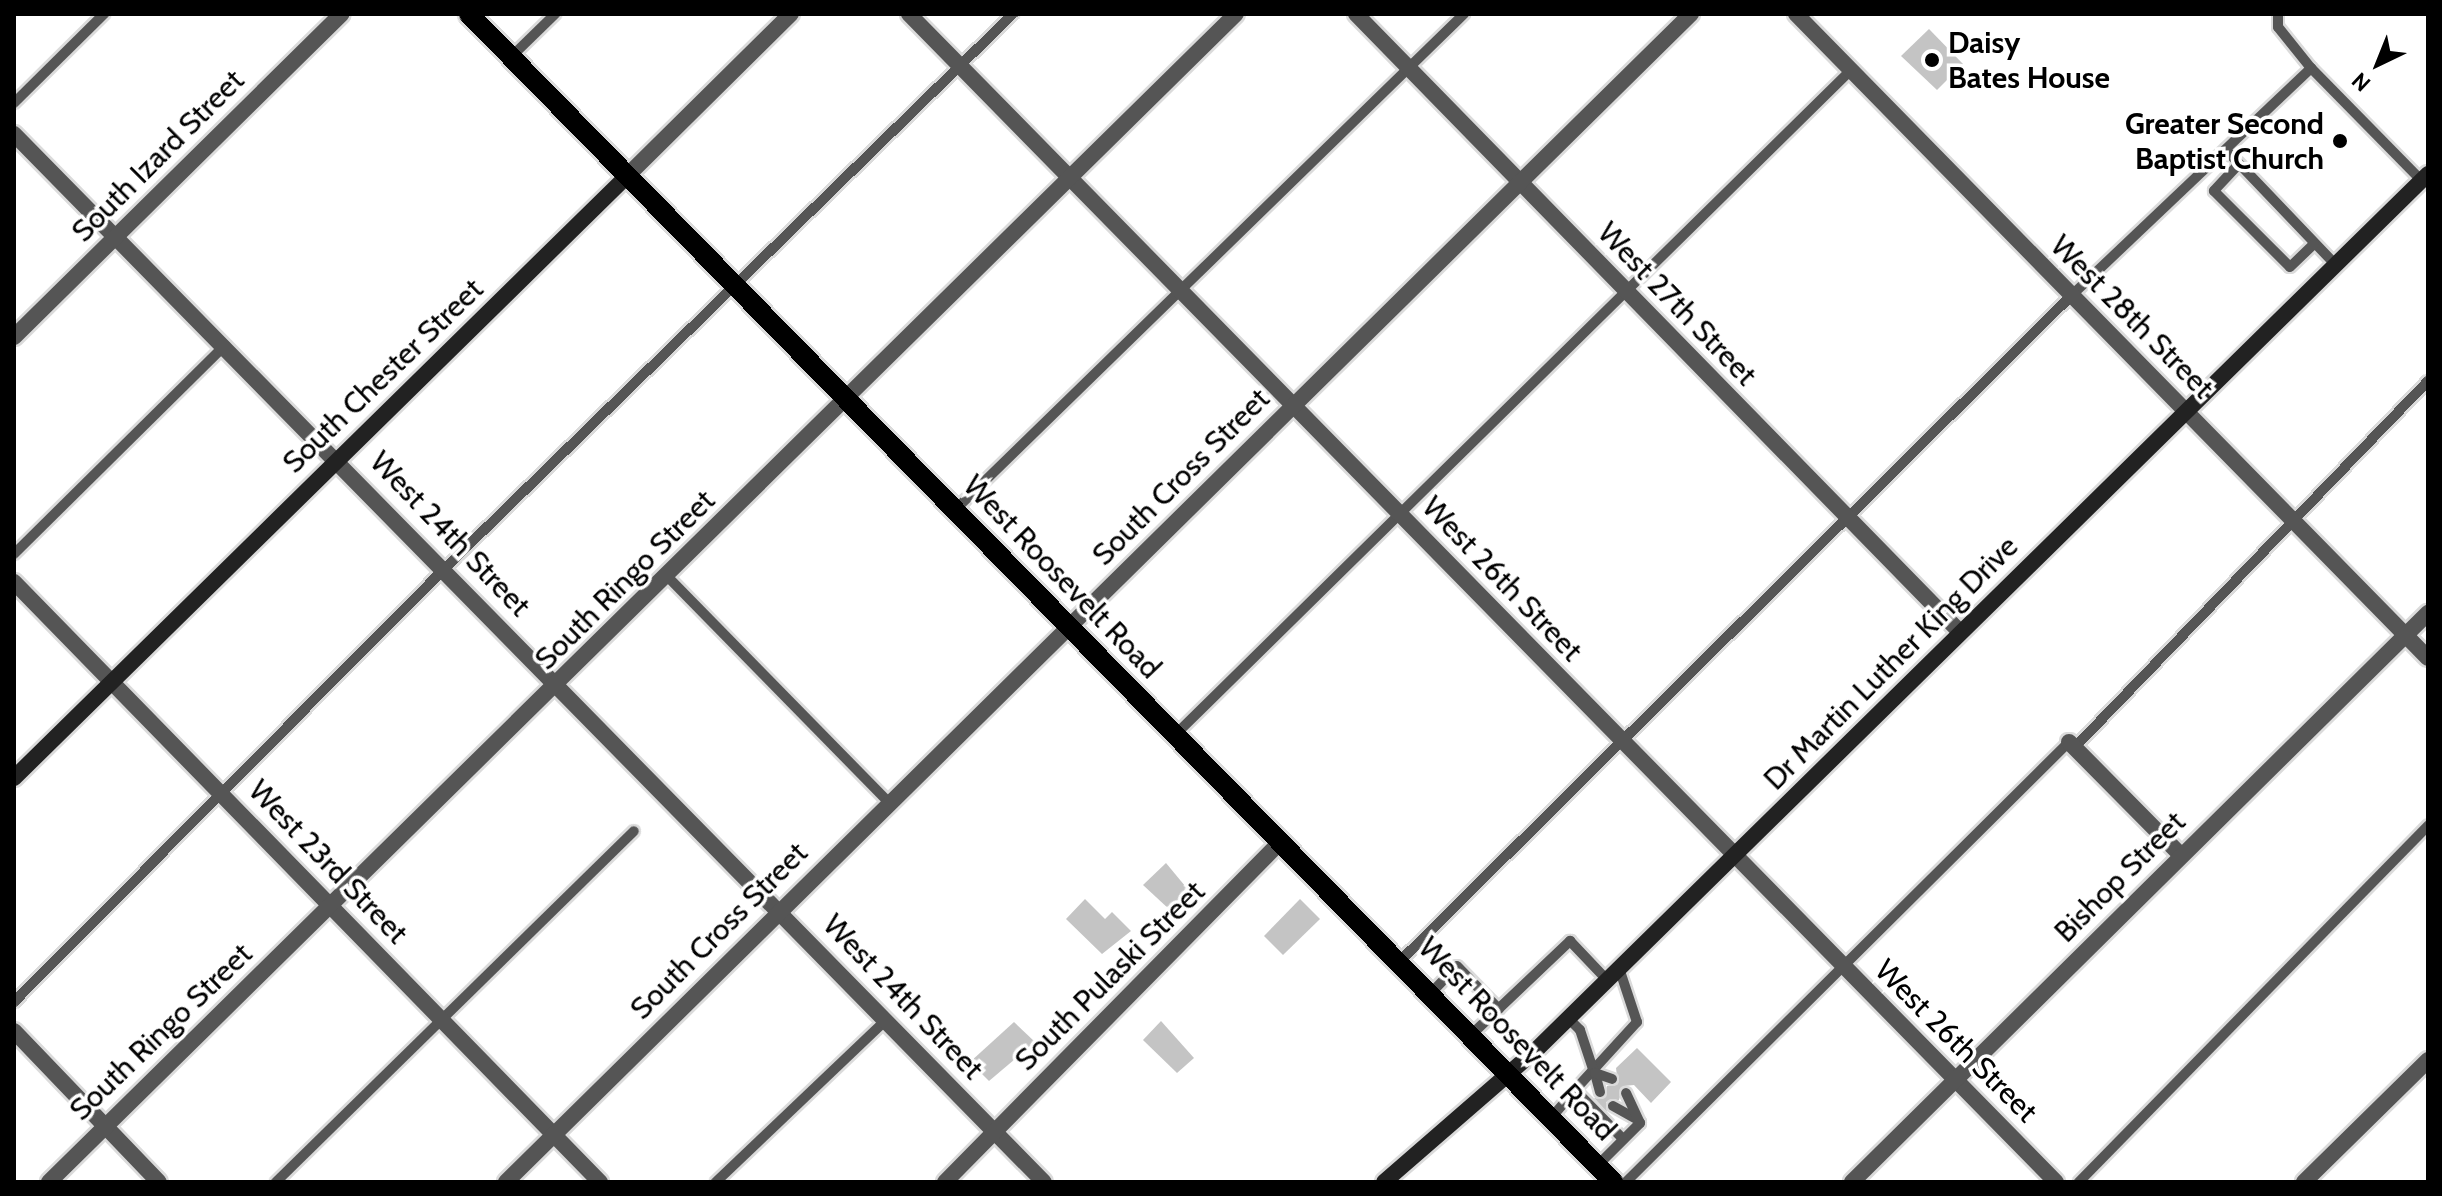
<!DOCTYPE html>
<style>
body{margin:0}
#map{position:relative;width:2442px;height:1196px;overflow:hidden;background:#fff;font-family:Cabin,sans-serif}
div>[style]{position:absolute}
.building>*{inset:0;background:#c4c4c4}
.roads{filter:drop-shadow(2px 0 #dbdbdb) drop-shadow(-2px 0 #dbdbdb) drop-shadow(0 2px #dbdbdb) drop-shadow(0 -2px #dbdbdb)}
.lane>*{height:10px;margin:-5px;padding:0 5px;transform-origin:5px;border-radius:5px;background:#555}
.street>*{height:16px;margin:-8px;padding:0 8px;transform-origin:8px;border-radius:8px;background:#555}
.secondary>*{height:16px;margin:-8px;padding:0 8px;transform-origin:8px;border-radius:8px;background:#222}
.primary>*{height:20px;margin:-10px;padding:0 10px;transform-origin:10px;border-radius:10px;background:#000}
.dots>*{width:22px;height:22px;translate:-50% -50%;box-sizing:border-box;border:4px solid #fff;border-radius:50%}
span{translate:-50% -50%;white-space:nowrap;text-align:center;line-height:1.15;-webkit-text-stroke:7px #fff;paint-order:stroke}
.poi-label{font-size:30px;color:#000;font-weight:700}
.left{translate:0 -50%;text-align:left}
.right{translate:-100% -50%;text-align:right}
.street-label{font-size:30px;color:#000}
.frame{position:absolute;inset:0;border:16px solid #000;pointer-events:none}
.north{position:absolute;left:2338px;top:24px;width:80px;height:80px;-webkit-text-stroke:6px #fff;paint-order:stroke;rotate:223deg;font-size:22px;font-weight:700;line-height:32px;text-align:center;color:#000}
.north::after{content:'';display:block;margin:auto;width:28px;height:36px;background:#000;clip-path:polygon(50% 0,100% 100%,50% 72%,0 100%)}
</style>
<div id="map">
<div class="building">
<div style="clip-path:polygon(1929px 29px,1963px 64px,1937px 90px,1901px 56px)"></div>
<div style="clip-path:polygon(1166px 863px,1190px 892px,1170px 910px,1143px 885px)"></div>
<div style="clip-path:polygon(1085px 899px,1105px 919px,1112px 912px,1131px 931px,1102px 954px,1066px 919px)"></div>
<div style="clip-path:polygon(1300px 899px,1320px 919px,1283px 955px,1264px 936px)"></div>
<div style="clip-path:polygon(1161px 1021px,1194px 1058px,1177px 1073px,1143px 1040px)"></div>
<div style="clip-path:polygon(1014px 1022px,1035px 1042px,989px 1081px,970px 1062px)"></div>
<div style="clip-path:polygon(1637px 1048px,1671px 1082px,1651px 1103px,1634px 1085px,1623px 1086px,1619px 1100px,1606px 1102px,1607px 1112px,1594px 1098px,1603px 1099px,1607px 1086px,1618px 1084px,1616px 1068px)"></div>
</div>
<div class="roads">
<div class="lane">
<div style="left:2278px;top:14px;width:13px;rotate:90deg"></div>
<div style="left:2278px;top:27px;width:53px;rotate:51.2deg"></div>
<div style="left:2311px;top:68px;width:158px;rotate:45.5deg"></div>
<div style="left:511px;top:57px;width:62px;rotate:-44.3deg"></div>
<div style="left:14px;top:103px;width:127px;rotate:-44.7deg"></div>
<div style="left:2226px;top:150px;width:159px;rotate:46.3deg"></div>
<div style="left:2237px;top:166px;width:34px;rotate:133deg"></div>
<div style="left:2214px;top:191px;width:107px;rotate:45deg"></div>
<div style="left:2290px;top:267px;width:33px;rotate:-44deg"></div>
<div style="left:955px;top:510px;width:711px;rotate:-44.26deg"></div>
<div style="left:14px;top:554px;width:297px;rotate:-44.7deg"></div>
<div style="left:667px;top:576px;width:316px;rotate:45.6deg"></div>
<div style="left:1174px;top:736px;width:950px;rotate:-44.53deg"></div>
<div style="left:2075px;top:747px;width:508px;rotate:-46.04deg"></div>
<div style="left:1400px;top:961px;width:945px;rotate:-44.74deg"></div>
<div style="left:2071px;top:296px;width:331px;rotate:-43.5deg"></div>
<div style="left:1619px;top:968px;width:57px;rotate:71.6deg"></div>
<div style="left:1637px;top:1022px;width:92px;rotate:132.4deg"></div>
<div style="left:1575px;top:1090px;width:69px;rotate:45.6deg"></div>
<div style="left:1431px;top:993px;width:37px;rotate:-46deg"></div>
<div style="left:1457px;top:966px;width:60px;rotate:45.7deg"></div>
<div style="left:14px;top:1002px;width:610px;rotate:-45.2deg"></div>
<div style="left:444px;top:569px;width:795px;rotate:-44.29deg"></div>
<div style="left:1568px;top:1018px;width:17px;rotate:45deg"></div>
<div style="left:1580px;top:1030px;width:44px;rotate:71.6deg"></div>
<div style="left:1471px;top:1035px;width:137px;rotate:-43.5deg"></div>
<div style="left:1570px;top:941px;width:54px;rotate:46.5deg"></div>
<div style="left:1600px;top:1092px;width:20px;rotate:-105deg"></div>
<div style="left:1595px;top:1073px;width:18px;rotate:19deg"></div>
<div style="left:1613px;top:1106px;width:25px;rotate:29deg"></div>
<div style="left:1551px;top:1118px;width:37px;rotate:-49deg"></div>
<div style="left:1597px;top:1166px;width:61px;rotate:-45deg"></div>
<div style="left:1640px;top:1123px;width:33px;rotate:-115deg"></div>
<div style="left:276px;top:1182px;width:501px;rotate:-44.43deg"></div>
<div style="left:716px;top:1182px;width:235px;rotate:-43.6deg"></div>
<div style="left:1626px;top:1182px;width:624px;rotate:-44.81deg"></div>
<div style="left:2079px;top:1182px;width:499px;rotate:-45.6deg"></div>
</div>
<div class="street">
<div style="left:909px;top:14px;width:1637px;rotate:45.52deg"></div>
<div style="left:1356px;top:14px;width:864px;rotate:45.66deg"></div>
<div style="left:1796px;top:14px;width:902px;rotate:45.54deg"></div>
<div style="left:14px;top:134px;width:1469px;rotate:45.5deg"></div>
<div style="left:626px;top:177px;width:232px;rotate:-44.7deg"></div>
<div style="left:14px;top:337px;width:460px;rotate:-44.6deg"></div>
<div style="left:14px;top:582px;width:839px;rotate:45.68deg"></div>
<div style="left:2069px;top:742px;width:159px;rotate:45.3deg"></div>
<div style="left:14px;top:1031px;width:209px;rotate:46.2deg"></div>
<div style="left:49px;top:1182px;width:1665px;rotate:-44.54deg"></div>
<div style="left:506px;top:1182px;width:1664px;rotate:-44.59deg"></div>
<div style="left:945px;top:1182px;width:477px;rotate:-45.4deg"></div>
<div style="left:1852px;top:1182px;width:810px;rotate:-44.65deg"></div>
<div style="left:2304px;top:1182px;width:174px;rotate:-44.5deg"></div>
</div>
<div class="secondary">
<div style="left:14px;top:778px;width:858px;rotate:-44.48deg"></div>
<div style="left:1384px;top:1182px;width:203px;rotate:-41deg"></div>
<div style="left:1537px;top:1049px;width:1249px;rotate:-44.48deg"></div>
</div>
<div class="primary">
<div style="left:469px;top:14px;width:1635px;rotate:45.59deg"></div>
</div>
</div>
<div class="dots">
<div style="left:1932px;top:60px;background:#000"></div>
<div style="left:2340px;top:141px;background:#000"></div>
</div>
<div class="poi-label">
<span class="left" style="left:1948px;top:60px">Daisy<br>Bates House</span>
<span class="right" style="left:2324px;top:141px">Greater Second<br>Baptist Church</span>
</div>
<div class="street-label">
<span style="left:158px;top:156px;rotate:-45deg">South Izard Street</span>
<span style="left:1677px;top:304px;rotate:46deg">West 27th Street</span>
<span style="left:2132px;top:317px;rotate:45deg">West 28th Street</span>
<span style="left:383px;top:376px;rotate:-44deg">South Chester Street</span>
<span style="left:1181px;top:477px;rotate:-45deg">South Cross Street</span>
<span style="left:450px;top:534px;rotate:46deg">West 24th Street</span>
<span style="left:1062px;top:577px;rotate:46deg">West Roosevelt Road</span>
<span style="left:1502px;top:579px;rotate:46deg">West 26th Street</span>
<span style="left:625px;top:580px;rotate:-45deg">South Ringo Street</span>
<span style="left:1891px;top:663px;rotate:-45deg">Dr Martin Luther King Drive</span>
<span style="left:328px;top:862px;rotate:46deg">West 23rd Street</span>
<span style="left:2120px;top:877px;rotate:-45deg">Bishop Street</span>
<span style="left:719px;top:931px;rotate:-45deg">South Cross Street</span>
<span style="left:1110px;top:976px;rotate:-45deg">South Pulaski Street</span>
<span style="left:903px;top:997px;rotate:46deg">West 24th Street</span>
<span style="left:161px;top:1032px;rotate:-44deg">South Ringo Street</span>
<span style="left:1517px;top:1039px;rotate:46deg">West Roosevelt Road</span>
<span style="left:1956px;top:1041px;rotate:45deg">West 26th Street</span>
</div>
<div class="frame"></div>
<div class="north">N</div>
</div>
